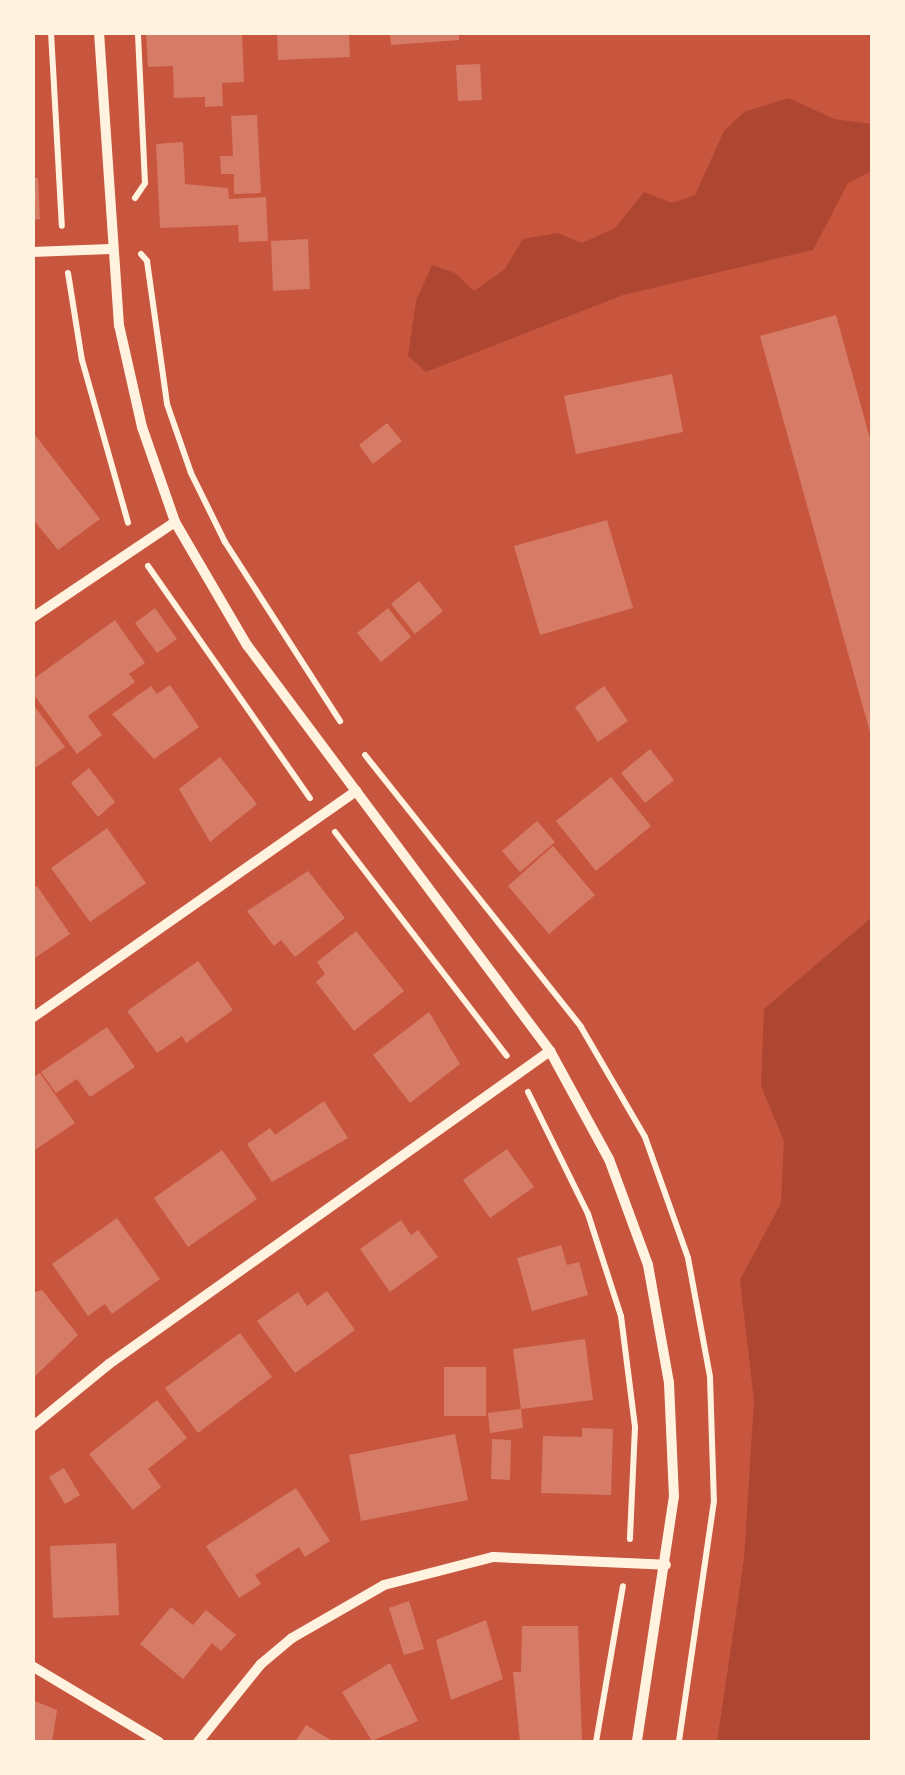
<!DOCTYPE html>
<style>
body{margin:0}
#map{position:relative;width:905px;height:1775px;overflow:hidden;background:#c8553d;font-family:"IBM Plex Sans",sans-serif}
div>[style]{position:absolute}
.green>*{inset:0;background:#ae4732}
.building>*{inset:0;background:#d67c66}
.path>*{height:6px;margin:-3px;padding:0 3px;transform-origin:3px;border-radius:3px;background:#fff3e0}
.minor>*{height:10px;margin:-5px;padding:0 5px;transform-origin:5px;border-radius:5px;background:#fff3e0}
span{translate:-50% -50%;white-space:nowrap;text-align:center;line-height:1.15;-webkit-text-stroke:8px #fff3e0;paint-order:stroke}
.frame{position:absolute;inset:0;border:35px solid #fff3e0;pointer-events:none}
</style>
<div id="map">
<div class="green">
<div style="clip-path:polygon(789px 98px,834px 119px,872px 124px,872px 171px,848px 183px,813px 250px,623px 295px,426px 372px,408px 356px,416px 301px,432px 265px,455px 273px,474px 291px,505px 269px,523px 239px,558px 233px,582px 243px,615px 228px,644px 192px,672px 203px,695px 195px,724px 131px,744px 112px)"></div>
<div style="clip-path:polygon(872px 917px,872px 1742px,717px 1742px,744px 1559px,754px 1400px,740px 1280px,781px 1203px,784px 1141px,761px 1086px,764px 1009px)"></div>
</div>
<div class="building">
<div style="clip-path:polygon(146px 32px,242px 32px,244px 82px,222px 83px,223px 106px,205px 107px,205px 97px,174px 98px,173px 66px,148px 67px)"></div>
<div style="clip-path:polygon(277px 32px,349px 32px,350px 57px,278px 60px)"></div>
<div style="clip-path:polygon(390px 32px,459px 32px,459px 40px,391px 45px)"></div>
<div style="clip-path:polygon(480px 64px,482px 100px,458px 101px,456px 65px)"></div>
<div style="clip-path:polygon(257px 115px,261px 193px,234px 194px,234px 174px,221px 174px,220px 156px,233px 156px,231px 116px)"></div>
<div style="clip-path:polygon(183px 142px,185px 184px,228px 188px,229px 199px,266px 197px,268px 241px,239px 242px,238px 225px,160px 228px,156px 144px)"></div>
<div style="clip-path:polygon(32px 178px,38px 178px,40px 219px,32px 220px)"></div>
<div style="clip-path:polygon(308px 239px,310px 289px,273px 291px,271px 241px)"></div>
<div style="clip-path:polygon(836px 315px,872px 446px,871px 736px,760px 336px)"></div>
<div style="clip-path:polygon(672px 374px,683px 432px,576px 454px,564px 396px)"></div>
<div style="clip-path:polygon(387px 423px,402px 441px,373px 464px,359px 445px)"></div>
<div style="clip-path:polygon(32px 431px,100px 519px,58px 550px,32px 518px)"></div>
<div style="clip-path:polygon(607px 520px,633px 608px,540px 635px,514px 546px)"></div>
<div style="clip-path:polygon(419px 581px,443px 611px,415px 634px,391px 604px)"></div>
<div style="clip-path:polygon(155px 608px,177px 639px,157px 653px,135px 623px)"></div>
<div style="clip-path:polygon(388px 608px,411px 637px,381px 662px,357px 633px)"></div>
<div style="clip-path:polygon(115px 620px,145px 663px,129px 674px,135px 682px,88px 716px,102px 735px,77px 754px,32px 692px,32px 680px)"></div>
<div style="clip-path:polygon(170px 685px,199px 727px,154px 759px,112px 714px,151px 686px,157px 694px)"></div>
<div style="clip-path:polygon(604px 686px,628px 721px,598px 742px,575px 707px)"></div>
<div style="clip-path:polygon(32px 703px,65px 747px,32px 770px)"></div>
<div style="clip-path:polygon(650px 749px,674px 780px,645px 803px,621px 773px)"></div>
<div style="clip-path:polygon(220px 757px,257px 804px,210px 842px,179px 789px)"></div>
<div style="clip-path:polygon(89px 768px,115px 802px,98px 817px,71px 783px)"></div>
<div style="clip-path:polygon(611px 777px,651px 826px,596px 871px,556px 821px)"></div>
<div style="clip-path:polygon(537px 821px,555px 842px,520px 872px,502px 851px)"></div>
<div style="clip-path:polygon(107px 828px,146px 883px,90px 922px,51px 868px)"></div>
<div style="clip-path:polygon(553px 846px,595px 895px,549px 934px,508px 886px)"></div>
<div style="clip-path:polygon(308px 871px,345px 918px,295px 957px,281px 940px,274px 946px,247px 911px)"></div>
<div style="clip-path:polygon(37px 886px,70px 934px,32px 960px,32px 889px)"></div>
<div style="clip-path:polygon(356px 931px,404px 991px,354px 1031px,316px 982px,325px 974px,317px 962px)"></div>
<div style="clip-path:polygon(198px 961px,233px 1010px,186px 1043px,182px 1036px,157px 1053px,127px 1011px)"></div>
<div style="clip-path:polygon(429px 1012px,460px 1064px,410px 1103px,373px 1055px)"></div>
<div style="clip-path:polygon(107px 1027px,135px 1067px,90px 1097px,77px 1079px,56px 1093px,41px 1072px)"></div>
<div style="clip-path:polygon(40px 1073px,75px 1123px,32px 1152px,32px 1078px)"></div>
<div style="clip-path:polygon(324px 1101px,348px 1138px,272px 1182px,247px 1144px,270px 1128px,275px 1135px)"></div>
<div style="clip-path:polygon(507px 1149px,534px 1187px,490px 1218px,463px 1180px)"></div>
<div style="clip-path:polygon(222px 1150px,257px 1199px,188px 1247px,154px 1198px)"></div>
<div style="clip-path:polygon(117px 1218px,160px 1279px,112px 1314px,105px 1304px,88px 1316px,52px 1264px)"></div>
<div style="clip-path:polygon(401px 1220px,411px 1235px,418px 1230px,438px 1257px,390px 1292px,360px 1249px)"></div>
<div style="clip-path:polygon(561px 1245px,567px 1265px,579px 1262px,588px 1295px,532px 1311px,517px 1258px)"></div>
<div style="clip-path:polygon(42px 1290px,78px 1335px,32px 1379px,32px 1293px)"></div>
<div style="clip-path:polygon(327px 1291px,355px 1330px,295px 1373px,257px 1321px,298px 1292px,307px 1306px)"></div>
<div style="clip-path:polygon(240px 1333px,272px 1377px,198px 1433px,165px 1388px)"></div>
<div style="clip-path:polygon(585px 1339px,593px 1400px,521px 1409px,513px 1349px)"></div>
<div style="clip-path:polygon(444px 1367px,486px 1367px,486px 1416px,444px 1416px)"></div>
<div style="clip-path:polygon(157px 1400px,187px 1438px,148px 1469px,161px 1487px,133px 1510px,89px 1454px)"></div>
<div style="clip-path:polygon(521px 1409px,523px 1428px,490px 1433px,488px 1413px)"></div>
<div style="clip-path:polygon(582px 1428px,613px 1429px,611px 1495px,541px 1493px,543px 1436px,582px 1437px)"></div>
<div style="clip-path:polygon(455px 1434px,468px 1500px,361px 1521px,349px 1455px)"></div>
<div style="clip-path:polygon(492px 1439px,511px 1440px,510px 1480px,491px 1479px)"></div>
<div style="clip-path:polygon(64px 1468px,80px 1495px,65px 1504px,49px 1477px)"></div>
<div style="clip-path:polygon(296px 1488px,330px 1541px,305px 1557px,299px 1547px,255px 1575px,261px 1584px,239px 1598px,206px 1546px)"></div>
<div style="clip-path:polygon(116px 1543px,119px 1615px,53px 1618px,50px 1546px)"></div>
<div style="clip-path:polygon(409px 1601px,424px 1649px,404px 1655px,389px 1608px)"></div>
<div style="clip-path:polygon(171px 1607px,193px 1625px,206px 1610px,236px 1635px,221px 1651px,212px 1643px,183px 1679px,140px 1644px)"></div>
<div style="clip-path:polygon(486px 1620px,503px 1679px,451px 1700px,436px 1640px)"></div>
<div style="clip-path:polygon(522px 1626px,578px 1626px,582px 1742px,520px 1742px,513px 1672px,521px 1672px)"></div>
<div style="clip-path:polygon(390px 1663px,418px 1721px,372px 1741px,342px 1692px)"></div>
<div style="clip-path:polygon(32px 1700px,57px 1710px,52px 1742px,32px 1742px)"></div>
<div style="clip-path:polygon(306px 1725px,334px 1742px,295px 1742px)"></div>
</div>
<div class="path">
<div style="left:51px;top:32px;width:194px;rotate:86.8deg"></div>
<div style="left:135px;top:198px;width:18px;rotate:-56deg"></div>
<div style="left:145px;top:183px;width:151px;rotate:-92.7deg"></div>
<div style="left:141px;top:254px;width:9px;rotate:49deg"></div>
<div style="left:147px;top:261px;width:144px;rotate:82deg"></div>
<div style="left:167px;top:404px;width:73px;rotate:70.8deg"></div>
<div style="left:191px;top:473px;width:77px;rotate:63.8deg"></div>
<div style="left:225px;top:542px;width:213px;rotate:57.3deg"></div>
<div style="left:68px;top:273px;width:88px;rotate:80.9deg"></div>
<div style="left:82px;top:360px;width:169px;rotate:74.2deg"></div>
<div style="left:148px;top:566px;width:283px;rotate:55.1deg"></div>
<div style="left:365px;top:755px;width:347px;rotate:51.5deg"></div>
<div style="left:581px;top:1027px;width:127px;rotate:59.8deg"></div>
<div style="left:645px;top:1137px;width:128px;rotate:70.4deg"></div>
<div style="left:688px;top:1258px;width:121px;rotate:79.5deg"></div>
<div style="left:710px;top:1377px;width:124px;rotate:88.2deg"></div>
<div style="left:714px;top:1501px;width:244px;rotate:98.3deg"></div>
<div style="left:335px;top:832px;width:282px;rotate:52.5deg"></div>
<div style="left:528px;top:1092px;width:136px;rotate:63.8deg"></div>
<div style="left:588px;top:1214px;width:107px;rotate:72.1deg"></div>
<div style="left:621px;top:1316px;width:112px;rotate:82.8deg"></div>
<div style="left:635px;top:1427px;width:112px;rotate:92.6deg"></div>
<div style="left:596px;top:1742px;width:158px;rotate:-80.2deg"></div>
</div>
<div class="minor">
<div style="left:99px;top:32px;width:294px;rotate:86.1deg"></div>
<div style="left:119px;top:325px;width:105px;rotate:77.3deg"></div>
<div style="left:142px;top:427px;width:101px;rotate:70.8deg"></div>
<div style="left:175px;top:522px;width:143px;rotate:59.7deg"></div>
<div style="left:247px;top:645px;width:507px;rotate:53.27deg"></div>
<div style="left:550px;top:1051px;width:123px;rotate:61.4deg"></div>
<div style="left:609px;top:1159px;width:113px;rotate:69.8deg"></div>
<div style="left:648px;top:1265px;width:120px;rotate:79.9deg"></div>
<div style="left:669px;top:1383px;width:113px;rotate:87.5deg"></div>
<div style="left:674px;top:1496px;width:249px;rotate:98.6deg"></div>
<div style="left:32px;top:252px;width:78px;rotate:-2.2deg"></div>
<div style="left:32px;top:618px;width:172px;rotate:-33.9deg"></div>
<div style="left:32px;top:1018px;width:396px;rotate:-35deg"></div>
<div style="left:32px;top:1427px;width:99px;rotate:-39.3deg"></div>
<div style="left:109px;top:1364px;width:541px;rotate:-35.37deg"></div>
<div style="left:32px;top:1666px;width:148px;rotate:30.9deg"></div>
<div style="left:198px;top:1742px;width:100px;rotate:-51.1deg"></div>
<div style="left:261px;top:1664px;width:40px;rotate:-40deg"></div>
<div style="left:292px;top:1638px;width:106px;rotate:-29.9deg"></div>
<div style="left:384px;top:1585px;width:113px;rotate:-14.4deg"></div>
<div style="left:493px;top:1557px;width:173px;rotate:2.6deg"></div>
</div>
<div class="frame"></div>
</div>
